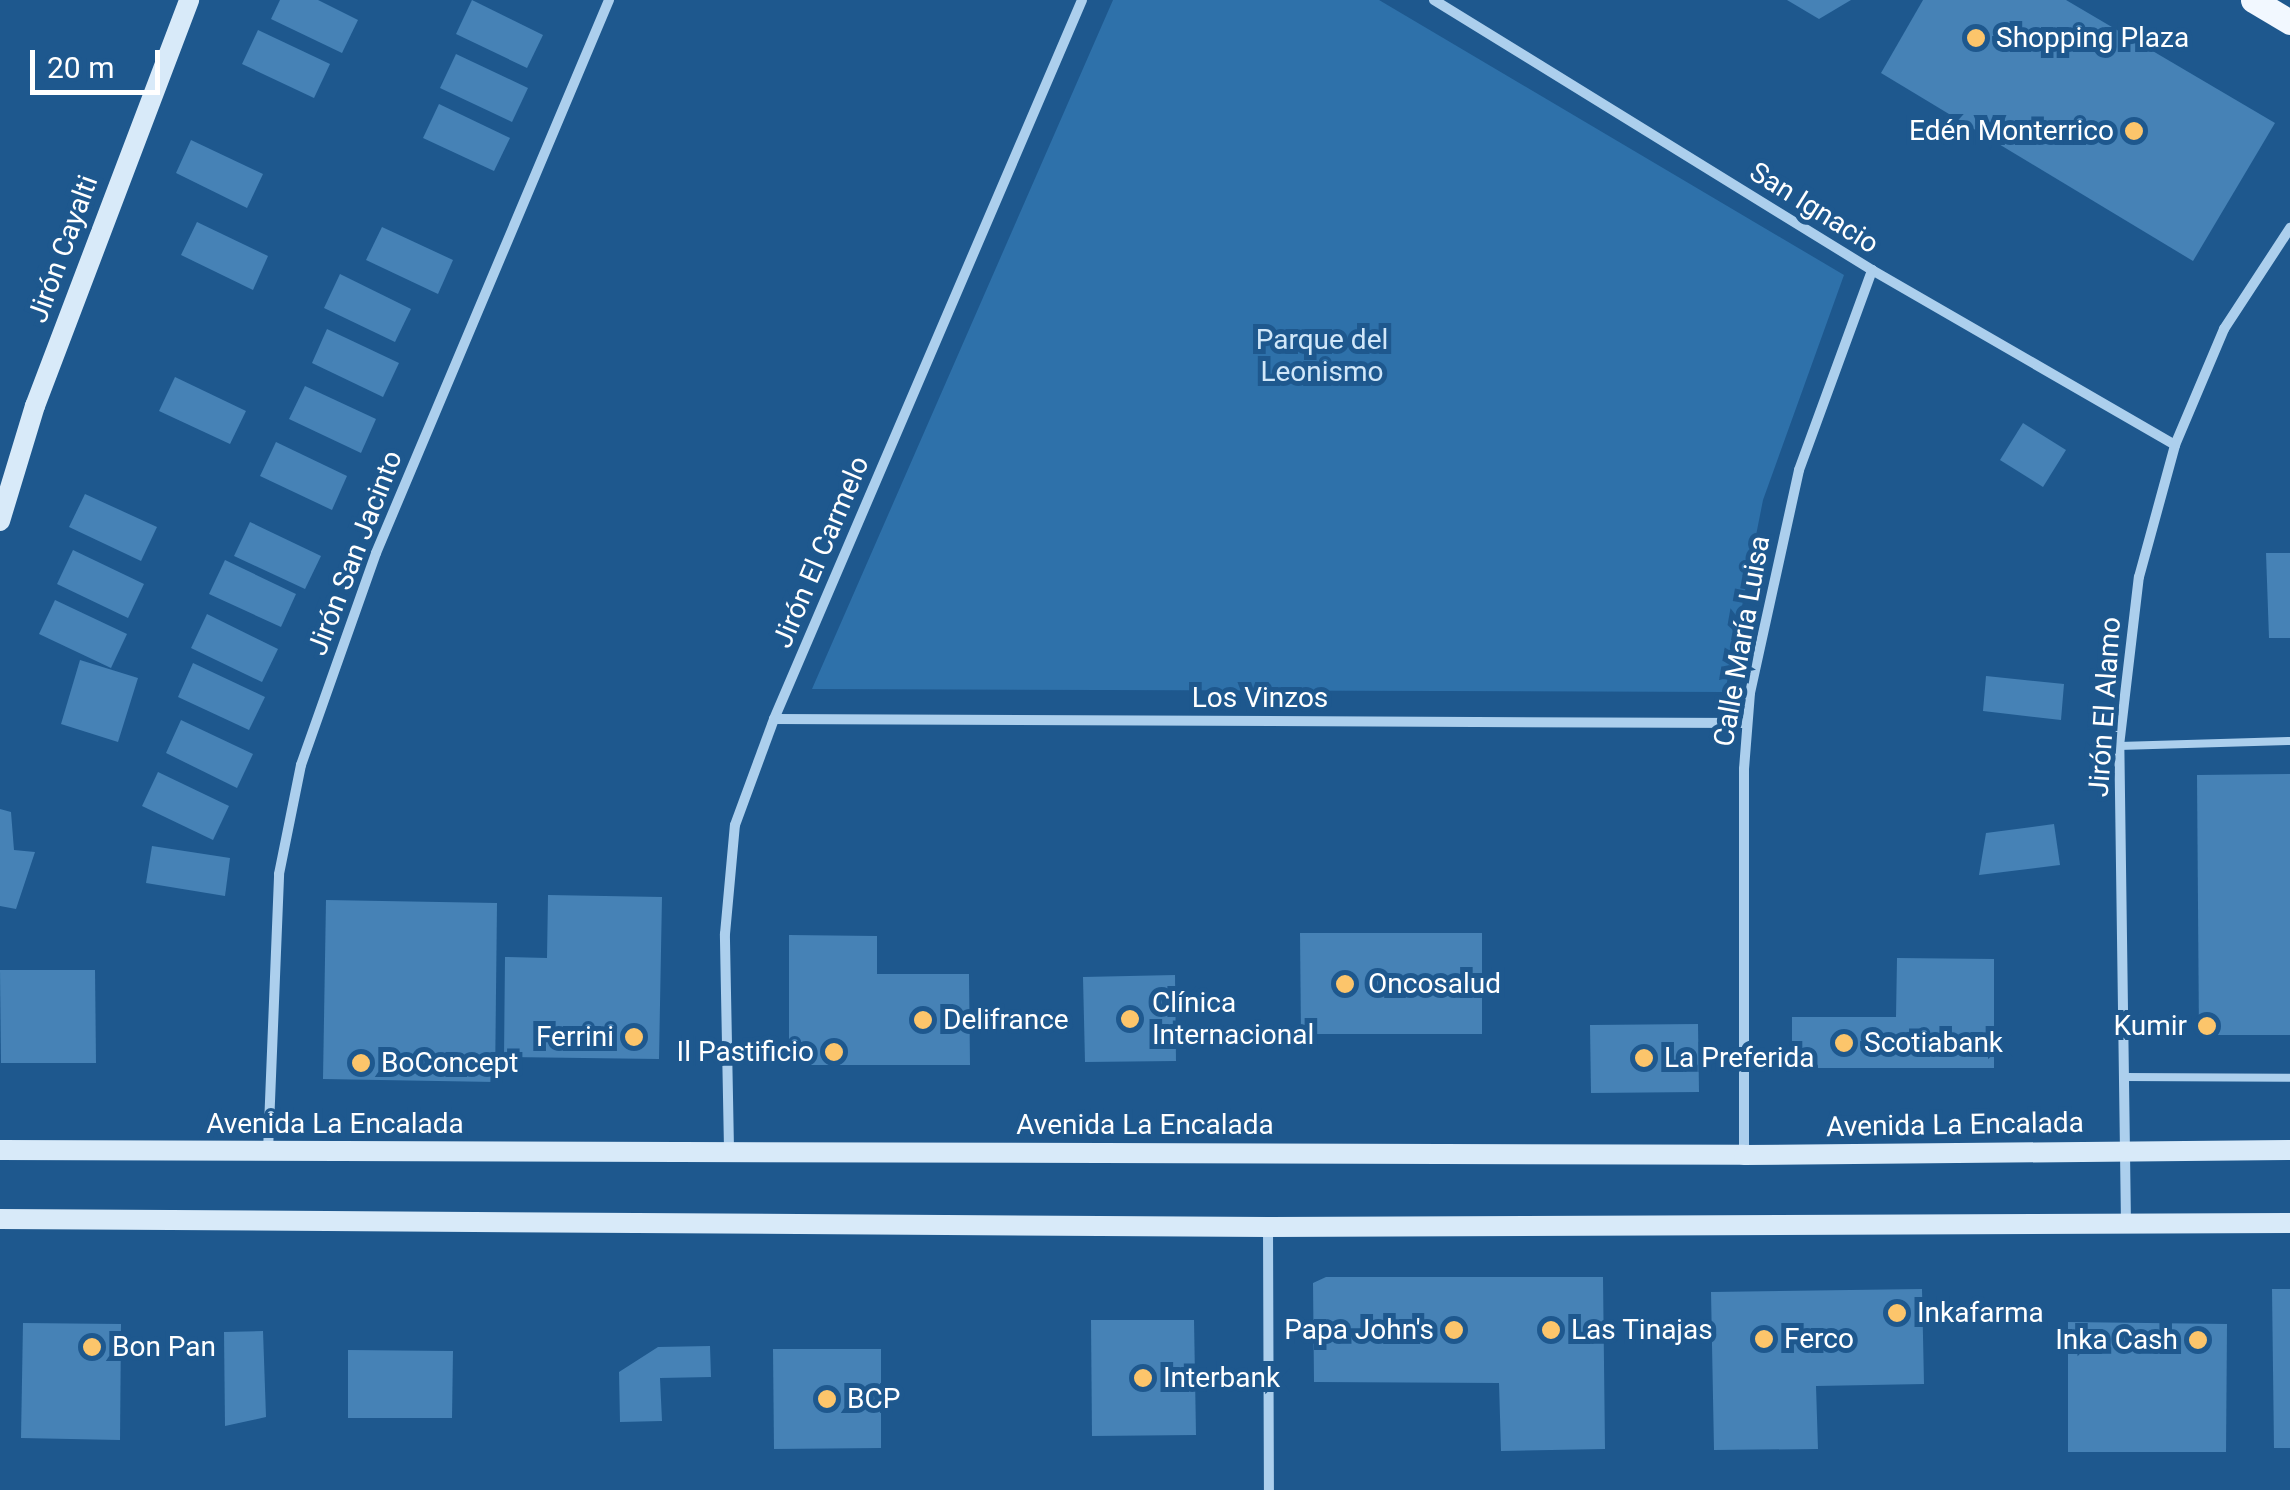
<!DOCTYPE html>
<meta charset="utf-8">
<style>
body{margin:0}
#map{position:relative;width:2290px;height:1490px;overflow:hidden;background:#1e588e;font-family:Roboto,sans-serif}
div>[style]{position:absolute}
.green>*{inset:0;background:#2e71aa}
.building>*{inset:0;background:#4682b6}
.lane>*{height:8px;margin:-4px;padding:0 4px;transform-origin:4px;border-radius:4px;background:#accfed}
.street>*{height:10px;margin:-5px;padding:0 5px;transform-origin:5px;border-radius:5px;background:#accfed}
.secondary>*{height:20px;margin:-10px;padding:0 10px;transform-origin:10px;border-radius:10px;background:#d8eaf9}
.primary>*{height:25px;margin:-12.5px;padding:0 12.5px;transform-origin:12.5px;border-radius:12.5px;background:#f2f8ff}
.dots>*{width:28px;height:28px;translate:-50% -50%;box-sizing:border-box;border:5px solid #1e588e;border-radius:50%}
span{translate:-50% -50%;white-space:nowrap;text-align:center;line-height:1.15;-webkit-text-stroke:10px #1e588e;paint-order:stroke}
.poi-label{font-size:28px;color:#fff}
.left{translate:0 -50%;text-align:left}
.right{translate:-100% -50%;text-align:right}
.street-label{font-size:28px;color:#fff}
.park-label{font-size:28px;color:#d1e7f9}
.scale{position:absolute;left:30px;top:50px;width:130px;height:45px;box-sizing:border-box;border:5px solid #fff;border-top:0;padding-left:12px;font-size:30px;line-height:35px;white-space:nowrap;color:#fff;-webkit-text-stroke:8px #1e588e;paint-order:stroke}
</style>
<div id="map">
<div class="green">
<div style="clip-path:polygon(1113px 0,1379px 0,1844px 275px,1763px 500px,1725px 692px,812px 689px)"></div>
</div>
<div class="building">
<div style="clip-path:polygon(280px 0,318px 0,358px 20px,342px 53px,271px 19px)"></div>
<div style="clip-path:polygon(472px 0,543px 35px,527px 68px,456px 34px)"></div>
<div style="clip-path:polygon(1787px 0,1851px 0,1819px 19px)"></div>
<div style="clip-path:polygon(1923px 0,2066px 0,2275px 123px,2193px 261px,1881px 73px)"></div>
<div style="clip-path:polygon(258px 30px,330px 64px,314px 98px,242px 64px)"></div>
<div style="clip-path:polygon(456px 54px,528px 88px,512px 122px,440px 88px)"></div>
<div style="clip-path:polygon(439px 104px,510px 138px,494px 171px,423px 138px)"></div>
<div style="clip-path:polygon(191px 140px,263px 174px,247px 208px,176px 173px)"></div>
<div style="clip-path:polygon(197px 222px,268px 256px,253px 290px,181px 255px)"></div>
<div style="clip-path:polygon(382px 227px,453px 260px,438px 294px,366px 260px)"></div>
<div style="clip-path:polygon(340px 274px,411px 309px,395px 342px,324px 308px)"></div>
<div style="clip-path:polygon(327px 329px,399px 363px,383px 397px,312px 363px)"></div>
<div style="clip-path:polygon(175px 377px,246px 411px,230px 444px,159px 411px)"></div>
<div style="clip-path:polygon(305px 386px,376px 419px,361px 453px,289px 419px)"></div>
<div style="clip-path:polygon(2023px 423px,2066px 450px,2043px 487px,2000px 460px)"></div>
<div style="clip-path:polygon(276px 442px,347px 476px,332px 510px,260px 476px)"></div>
<div style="clip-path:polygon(85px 494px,157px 527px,141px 561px,69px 527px)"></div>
<div style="clip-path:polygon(250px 522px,321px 556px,305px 589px,234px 556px)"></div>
<div style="clip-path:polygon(73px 550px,144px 584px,128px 618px,57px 584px)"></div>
<div style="clip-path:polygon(2266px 553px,2290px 553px,2290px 638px,2269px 638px)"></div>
<div style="clip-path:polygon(225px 560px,296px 594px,281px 627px,209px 594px)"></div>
<div style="clip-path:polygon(55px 600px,127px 634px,111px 668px,39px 634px)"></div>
<div style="clip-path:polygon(207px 614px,278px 649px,262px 682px,191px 648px)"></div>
<div style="clip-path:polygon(80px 660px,138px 678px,118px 742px,61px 724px)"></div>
<div style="clip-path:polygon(193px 663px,265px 697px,249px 730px,178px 697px)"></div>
<div style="clip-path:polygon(1986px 676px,2064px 684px,2061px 720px,1983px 711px)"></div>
<div style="clip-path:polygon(181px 720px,253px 754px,237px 788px,166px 753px)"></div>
<div style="clip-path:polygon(158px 772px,229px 806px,213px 840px,142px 806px)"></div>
<div style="clip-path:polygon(2290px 774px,2290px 1035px,2199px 1035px,2197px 775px)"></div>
<div style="clip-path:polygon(0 809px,11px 812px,14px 850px,35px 852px,16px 909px,0 906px)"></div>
<div style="clip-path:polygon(2054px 824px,2060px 865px,1979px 875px,1986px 833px)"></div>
<div style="clip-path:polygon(152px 846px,230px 858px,225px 896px,146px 883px)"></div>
<div style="clip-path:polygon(548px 895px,662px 897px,659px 1059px,504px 1057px,505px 957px,547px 958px)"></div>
<div style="clip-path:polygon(326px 900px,497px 903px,495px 1082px,323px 1079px)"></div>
<div style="clip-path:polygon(1300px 933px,1482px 933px,1482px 1034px,1301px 1034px)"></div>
<div style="clip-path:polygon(789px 935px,877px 936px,877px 974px,969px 974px,970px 1065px,789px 1065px)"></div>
<div style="clip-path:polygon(1897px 958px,1994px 959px,1994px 1068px,1792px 1068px,1792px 1017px,1896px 1017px)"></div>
<div style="clip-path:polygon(0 970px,95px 970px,96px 1063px,1px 1063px)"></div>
<div style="clip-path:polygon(1175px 975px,1176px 1061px,1085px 1062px,1083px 977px)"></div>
<div style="clip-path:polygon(1698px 1024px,1699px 1092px,1591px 1093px,1590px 1025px)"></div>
<div style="clip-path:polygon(1326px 1277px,1603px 1277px,1605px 1449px,1501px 1451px,1499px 1383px,1314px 1382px,1313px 1283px)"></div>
<div style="clip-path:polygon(1922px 1289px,1924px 1384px,1816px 1386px,1818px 1449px,1714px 1450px,1711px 1292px)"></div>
<div style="clip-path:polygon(2272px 1289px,2290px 1289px,2290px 1448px,2274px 1448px)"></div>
<div style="clip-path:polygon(1091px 1320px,1194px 1320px,1196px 1435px,1092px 1436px)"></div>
<div style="clip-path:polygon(2068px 1322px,2227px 1324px,2226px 1452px,2068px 1452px)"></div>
<div style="clip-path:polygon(23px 1323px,121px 1324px,120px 1440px,21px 1438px)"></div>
<div style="clip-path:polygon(263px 1331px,266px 1417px,225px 1426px,224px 1332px)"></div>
<div style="clip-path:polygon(710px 1346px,711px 1377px,660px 1378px,662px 1421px,620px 1422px,619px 1372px,658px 1347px)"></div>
<div style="clip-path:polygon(773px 1349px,881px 1349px,881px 1448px,774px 1449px)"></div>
<div style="clip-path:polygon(348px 1350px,453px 1351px,452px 1418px,348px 1418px)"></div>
</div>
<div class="lane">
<div style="left:2119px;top:746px;width:171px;rotate:-1.7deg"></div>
<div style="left:2123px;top:1077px;width:167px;rotate:0.3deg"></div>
</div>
<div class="street">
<div style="left:1434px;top:0;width:515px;rotate:31.65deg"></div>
<div style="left:1872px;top:270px;width:350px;rotate:30deg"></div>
<div style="left:774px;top:719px;width:973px;rotate:0.24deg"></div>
<div style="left:729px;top:1149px;width:215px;rotate:-91.1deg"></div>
<div style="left:725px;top:934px;width:109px;rotate:-84.8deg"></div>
<div style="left:735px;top:825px;width:113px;rotate:-69.8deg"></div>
<div style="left:774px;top:719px;width:782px;rotate:-66.81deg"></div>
<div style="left:268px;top:1151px;width:277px;rotate:-87.7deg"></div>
<div style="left:279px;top:874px;width:111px;rotate:-78.6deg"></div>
<div style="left:301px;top:765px;width:225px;rotate:-70.5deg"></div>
<div style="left:376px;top:553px;width:600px;rotate:-67.15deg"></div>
<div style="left:1744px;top:1155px;width:386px;rotate:-90deg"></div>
<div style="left:1744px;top:769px;width:76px;rotate:-85.5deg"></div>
<div style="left:1750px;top:693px;width:228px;rotate:-77.6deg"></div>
<div style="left:1799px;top:470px;width:213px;rotate:-69.9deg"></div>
<div style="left:2126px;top:1224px;width:478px;rotate:-90.8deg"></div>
<div style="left:2119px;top:746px;width:170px;rotate:-83.3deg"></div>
<div style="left:2139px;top:577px;width:137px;rotate:-74.7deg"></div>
<div style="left:2175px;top:445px;width:126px;rotate:-67.1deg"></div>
<div style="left:2224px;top:329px;width:121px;rotate:-56.8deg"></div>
<div style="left:1268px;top:1227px;width:263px;rotate:89.8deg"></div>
</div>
<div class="secondary">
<div style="left:0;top:521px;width:120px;rotate:-73.1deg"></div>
<div style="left:35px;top:406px;width:434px;rotate:-69.2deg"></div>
<div style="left:0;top:1150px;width:1744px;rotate:0.16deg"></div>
<div style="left:1744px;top:1155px;width:546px;rotate:-0.52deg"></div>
<div style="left:0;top:1219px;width:1268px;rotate:0.36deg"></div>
<div style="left:1268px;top:1227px;width:1022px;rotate:-0.22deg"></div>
</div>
<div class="primary">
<div style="left:2253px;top:0;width:43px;rotate:30.7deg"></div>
</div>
<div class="dots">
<div style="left:1976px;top:38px;background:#fcc56b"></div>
<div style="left:2134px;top:131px;background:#fcc56b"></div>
<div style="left:1345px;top:984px;background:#fcc56b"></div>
<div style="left:1130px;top:1019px;background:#fcc56b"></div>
<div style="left:923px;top:1020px;background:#fcc56b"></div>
<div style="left:2207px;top:1026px;background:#fcc56b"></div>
<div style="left:634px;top:1037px;background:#fcc56b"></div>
<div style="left:1844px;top:1043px;background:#fcc56b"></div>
<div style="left:834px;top:1052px;background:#fcc56b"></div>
<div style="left:1644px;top:1058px;background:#fcc56b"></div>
<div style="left:361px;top:1063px;background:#fcc56b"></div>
<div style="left:1897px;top:1313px;background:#fcc56b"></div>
<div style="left:1454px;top:1330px;background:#fcc56b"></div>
<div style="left:1551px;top:1330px;background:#fcc56b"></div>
<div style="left:1764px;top:1339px;background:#fcc56b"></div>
<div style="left:2198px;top:1340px;background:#fcc56b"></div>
<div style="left:92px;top:1347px;background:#fcc56b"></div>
<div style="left:1143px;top:1378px;background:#fcc56b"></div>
<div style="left:827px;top:1399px;background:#fcc56b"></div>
</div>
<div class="poi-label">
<span class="left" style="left:1996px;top:38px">Shopping Plaza</span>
<span class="right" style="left:2114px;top:131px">Edén Monterrico</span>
<span class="left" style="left:1368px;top:984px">Oncosalud</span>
<span class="left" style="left:1152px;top:1019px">Clínica<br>Internacional</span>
<span class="left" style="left:943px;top:1020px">Delifrance</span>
<span class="right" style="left:2187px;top:1026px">Kumir</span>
<span class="right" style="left:614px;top:1037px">Ferrini</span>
<span class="left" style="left:1864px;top:1043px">Scotiabank</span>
<span class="right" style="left:814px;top:1052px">Il Pastificio</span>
<span class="left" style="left:1664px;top:1058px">La Preferida</span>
<span class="left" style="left:381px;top:1063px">BoConcept</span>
<span class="left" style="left:1917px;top:1313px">Inkafarma</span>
<span class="right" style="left:1434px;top:1330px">Papa John's</span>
<span class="left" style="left:1571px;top:1330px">Las Tinajas</span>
<span class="left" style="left:1784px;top:1339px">Ferco</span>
<span class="right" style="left:2178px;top:1340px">Inka Cash</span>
<span class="left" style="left:112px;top:1347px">Bon Pan</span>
<span class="left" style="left:1163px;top:1378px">Interbank</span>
<span class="left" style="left:847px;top:1399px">BCP</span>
</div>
<div class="street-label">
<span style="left:1814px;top:208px;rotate:32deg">San Ignacio</span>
<span style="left:63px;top:249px;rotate:-70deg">Jirón Cayalti</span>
<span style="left:821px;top:552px;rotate:-67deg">Jirón El Carmelo</span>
<span style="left:355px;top:553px;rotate:-69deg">Jirón San Jacinto</span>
<span style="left:1742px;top:641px;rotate:-80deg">Calle María Luisa</span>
<span style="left:1260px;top:698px">Los Vinzos</span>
<span style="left:2105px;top:707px;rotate:-86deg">Jirón El Alamo</span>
<span style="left:335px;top:1124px">Avenida La Encalada</span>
<span style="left:1145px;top:1125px">Avenida La Encalada</span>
<span style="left:1955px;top:1125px;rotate:-1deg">Avenida La Encalada</span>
</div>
<div class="park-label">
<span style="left:1322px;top:356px">Parque del<br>Leonismo</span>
</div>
<div class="scale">20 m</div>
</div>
